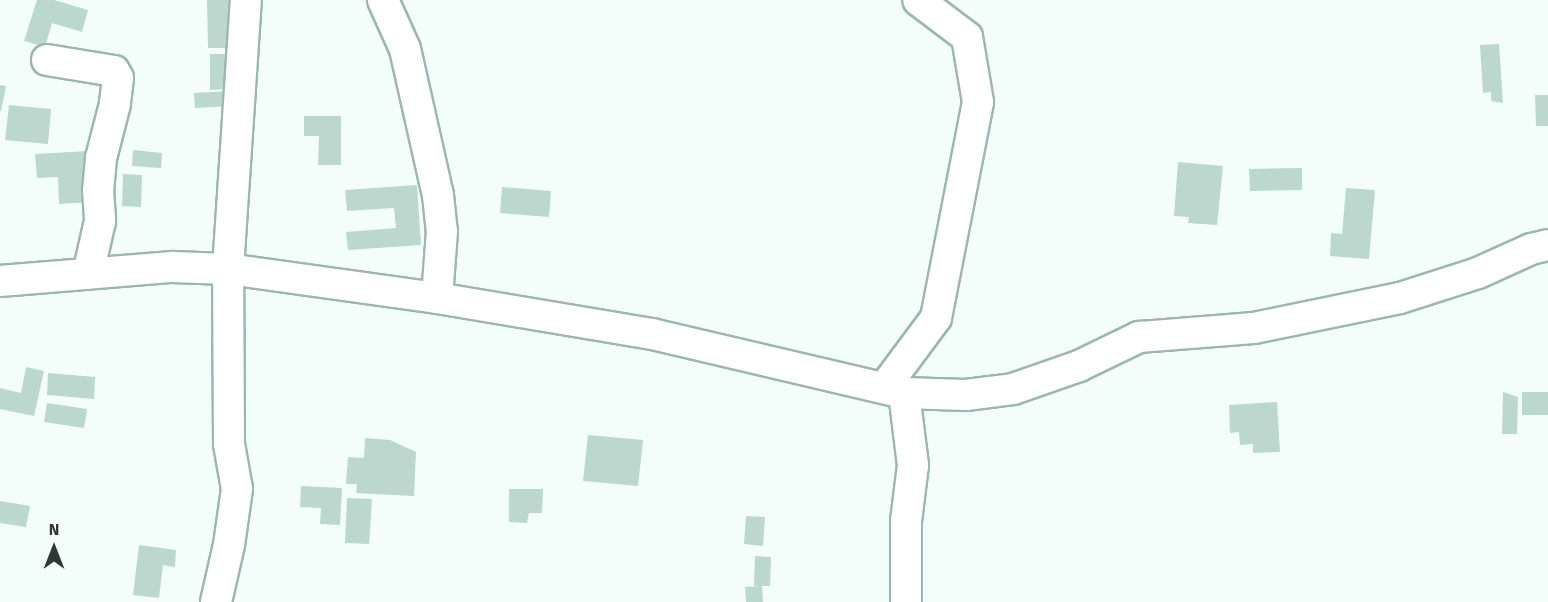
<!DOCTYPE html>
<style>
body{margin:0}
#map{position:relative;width:1548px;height:602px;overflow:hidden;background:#f3fefa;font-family:"Fira Sans",sans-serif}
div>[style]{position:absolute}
.building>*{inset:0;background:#bcd7cd}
.roads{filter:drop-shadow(2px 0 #9cb7ad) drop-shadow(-2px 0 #9cb7ad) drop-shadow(0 2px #9cb7ad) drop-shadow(0 -2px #9cb7ad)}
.minor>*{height:30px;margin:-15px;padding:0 15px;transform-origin:15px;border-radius:15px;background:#fff}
span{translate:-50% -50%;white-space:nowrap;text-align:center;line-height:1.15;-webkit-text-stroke:4.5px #fff;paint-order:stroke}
.north{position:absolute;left:24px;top:518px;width:60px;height:60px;-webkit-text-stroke:4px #fff;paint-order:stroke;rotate:0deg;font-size:16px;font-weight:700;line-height:24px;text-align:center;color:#2e3935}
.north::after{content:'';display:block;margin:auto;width:21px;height:27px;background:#2e3935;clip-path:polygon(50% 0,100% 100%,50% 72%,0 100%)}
</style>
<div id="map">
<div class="building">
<div style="clip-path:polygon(37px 0,54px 0,88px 10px,82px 32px,52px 23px,45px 47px,24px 41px)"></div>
<div style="clip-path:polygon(207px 0,228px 0,229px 48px,208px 48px)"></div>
<div style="clip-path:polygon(1499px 44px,1503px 103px,1491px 101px,1491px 92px,1483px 93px,1480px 45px)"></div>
<div style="clip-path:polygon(210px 54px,228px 54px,228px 89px,210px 90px)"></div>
<div style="clip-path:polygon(0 85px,6px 86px,1px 111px,0 111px)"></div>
<div style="clip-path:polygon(230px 91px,231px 106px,195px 108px,194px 93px)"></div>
<div style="clip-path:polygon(1535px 95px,1548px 95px,1548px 126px,1536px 126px)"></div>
<div style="clip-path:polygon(9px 105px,51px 109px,48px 144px,5px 140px)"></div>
<div style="clip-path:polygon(304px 116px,341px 116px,341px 165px,318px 165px,319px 136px,304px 136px)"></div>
<div style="clip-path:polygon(133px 150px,162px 153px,161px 168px,132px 166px)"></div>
<div style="clip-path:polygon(88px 151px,91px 202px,59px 204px,58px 177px,37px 178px,35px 154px)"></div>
<div style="clip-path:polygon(1178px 162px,1223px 166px,1217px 225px,1188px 223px,1189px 217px,1174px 216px)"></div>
<div style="clip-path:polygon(1302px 168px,1302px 190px,1250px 191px,1249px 169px)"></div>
<div style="clip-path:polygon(123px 174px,142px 175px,141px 207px,122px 206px)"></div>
<div style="clip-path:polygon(417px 185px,421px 245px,348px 250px,346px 232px,396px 228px,394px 208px,347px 211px,345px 190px)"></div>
<div style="clip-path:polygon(502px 187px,551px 191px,549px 217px,500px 213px)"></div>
<div style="clip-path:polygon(1346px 188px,1375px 190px,1369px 259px,1330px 256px,1331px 233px,1342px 234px)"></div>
<div style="clip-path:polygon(26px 367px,44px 371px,34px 416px,0 409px,0 388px,21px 393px)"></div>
<div style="clip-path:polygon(48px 373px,95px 377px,94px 399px,47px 395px)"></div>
<div style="clip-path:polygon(1503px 392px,1518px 397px,1517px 434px,1502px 434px)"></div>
<div style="clip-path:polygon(1522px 392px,1548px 392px,1548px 415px,1522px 415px)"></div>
<div style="clip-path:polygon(1277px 402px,1280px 452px,1253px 453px,1253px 444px,1240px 445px,1239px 432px,1230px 433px,1229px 405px)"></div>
<div style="clip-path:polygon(47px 403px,87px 409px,84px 428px,44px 422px)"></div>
<div style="clip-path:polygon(588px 435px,643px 440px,638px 486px,583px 481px)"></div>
<div style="clip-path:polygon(365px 438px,390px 440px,416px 452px,414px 496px,356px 493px,357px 484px,346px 484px,348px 457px,364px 458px)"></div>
<div style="clip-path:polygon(301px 486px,342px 488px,340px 525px,320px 524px,321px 508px,300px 507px)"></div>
<div style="clip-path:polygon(509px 489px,543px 489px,542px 513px,529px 513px,527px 523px,509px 522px)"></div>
<div style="clip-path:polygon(347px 498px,372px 499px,369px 544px,345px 543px)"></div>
<div style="clip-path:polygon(0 501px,30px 506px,26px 527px,0 523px)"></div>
<div style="clip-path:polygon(746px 516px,765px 517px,763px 546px,744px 544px)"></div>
<div style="clip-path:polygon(139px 545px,176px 550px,175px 567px,163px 565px,159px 598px,133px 595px)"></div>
<div style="clip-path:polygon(755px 556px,771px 557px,770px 586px,762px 586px,763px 602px,746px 602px,745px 587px,760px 586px,754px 586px)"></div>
</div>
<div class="roads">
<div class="minor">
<div style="left:383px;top:0;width:54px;rotate:65.8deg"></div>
<div style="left:405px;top:49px;width:150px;rotate:77.3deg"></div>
<div style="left:438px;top:195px;width:36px;rotate:84deg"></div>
<div style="left:442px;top:231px;width:67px;rotate:94.3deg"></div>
<div style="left:47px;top:60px;width:68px;rotate:9.3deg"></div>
<div style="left:114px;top:71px;width:8px;rotate:60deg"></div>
<div style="left:118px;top:78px;width:26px;rotate:97deg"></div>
<div style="left:115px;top:104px;width:56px;rotate:104.5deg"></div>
<div style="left:101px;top:158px;width:32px;rotate:95deg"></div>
<div style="left:98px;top:190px;width:31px;rotate:86deg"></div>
<div style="left:100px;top:221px;width:54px;rotate:102.8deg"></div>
<div style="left:0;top:281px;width:173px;rotate:-4.7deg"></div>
<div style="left:172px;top:267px;width:56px;rotate:2deg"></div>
<div style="left:228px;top:269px;width:211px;rotate:7.9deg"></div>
<div style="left:437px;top:298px;width:218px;rotate:9.5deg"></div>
<div style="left:652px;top:334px;width:259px;rotate:13.2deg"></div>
<div style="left:904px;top:393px;width:62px;rotate:1.8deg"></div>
<div style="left:966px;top:395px;width:47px;rotate:-7.3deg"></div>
<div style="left:1013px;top:389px;width:70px;rotate:-19.2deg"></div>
<div style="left:1079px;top:366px;width:67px;rotate:-25.8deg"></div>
<div style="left:1139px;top:337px;width:115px;rotate:-4.5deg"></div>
<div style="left:1254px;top:328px;width:149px;rotate:-11.6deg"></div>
<div style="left:1400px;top:298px;width:82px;rotate:-17.8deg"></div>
<div style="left:1478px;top:273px;width:58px;rotate:-24.4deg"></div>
<div style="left:1531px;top:249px;width:17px;rotate:-13deg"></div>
<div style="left:884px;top:388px;width:87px;rotate:-53.4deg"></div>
<div style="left:936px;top:318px;width:220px;rotate:-79deg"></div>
<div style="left:978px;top:102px;width:66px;rotate:-99.6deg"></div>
<div style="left:967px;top:37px;width:61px;rotate:-142.9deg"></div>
<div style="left:904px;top:393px;width:73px;rotate:82.9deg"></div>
<div style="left:913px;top:465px;width:56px;rotate:97.1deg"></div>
<div style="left:906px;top:521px;width:81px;rotate:90deg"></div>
<div style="left:216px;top:602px;width:58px;rotate:-77.2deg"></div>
<div style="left:229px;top:545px;width:57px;rotate:-81.9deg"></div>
<div style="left:237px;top:489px;width:46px;rotate:-100.1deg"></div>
<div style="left:229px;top:444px;width:175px;rotate:-90.3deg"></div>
<div style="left:228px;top:269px;width:270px;rotate:-86.2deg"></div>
</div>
</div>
<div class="north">N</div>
</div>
